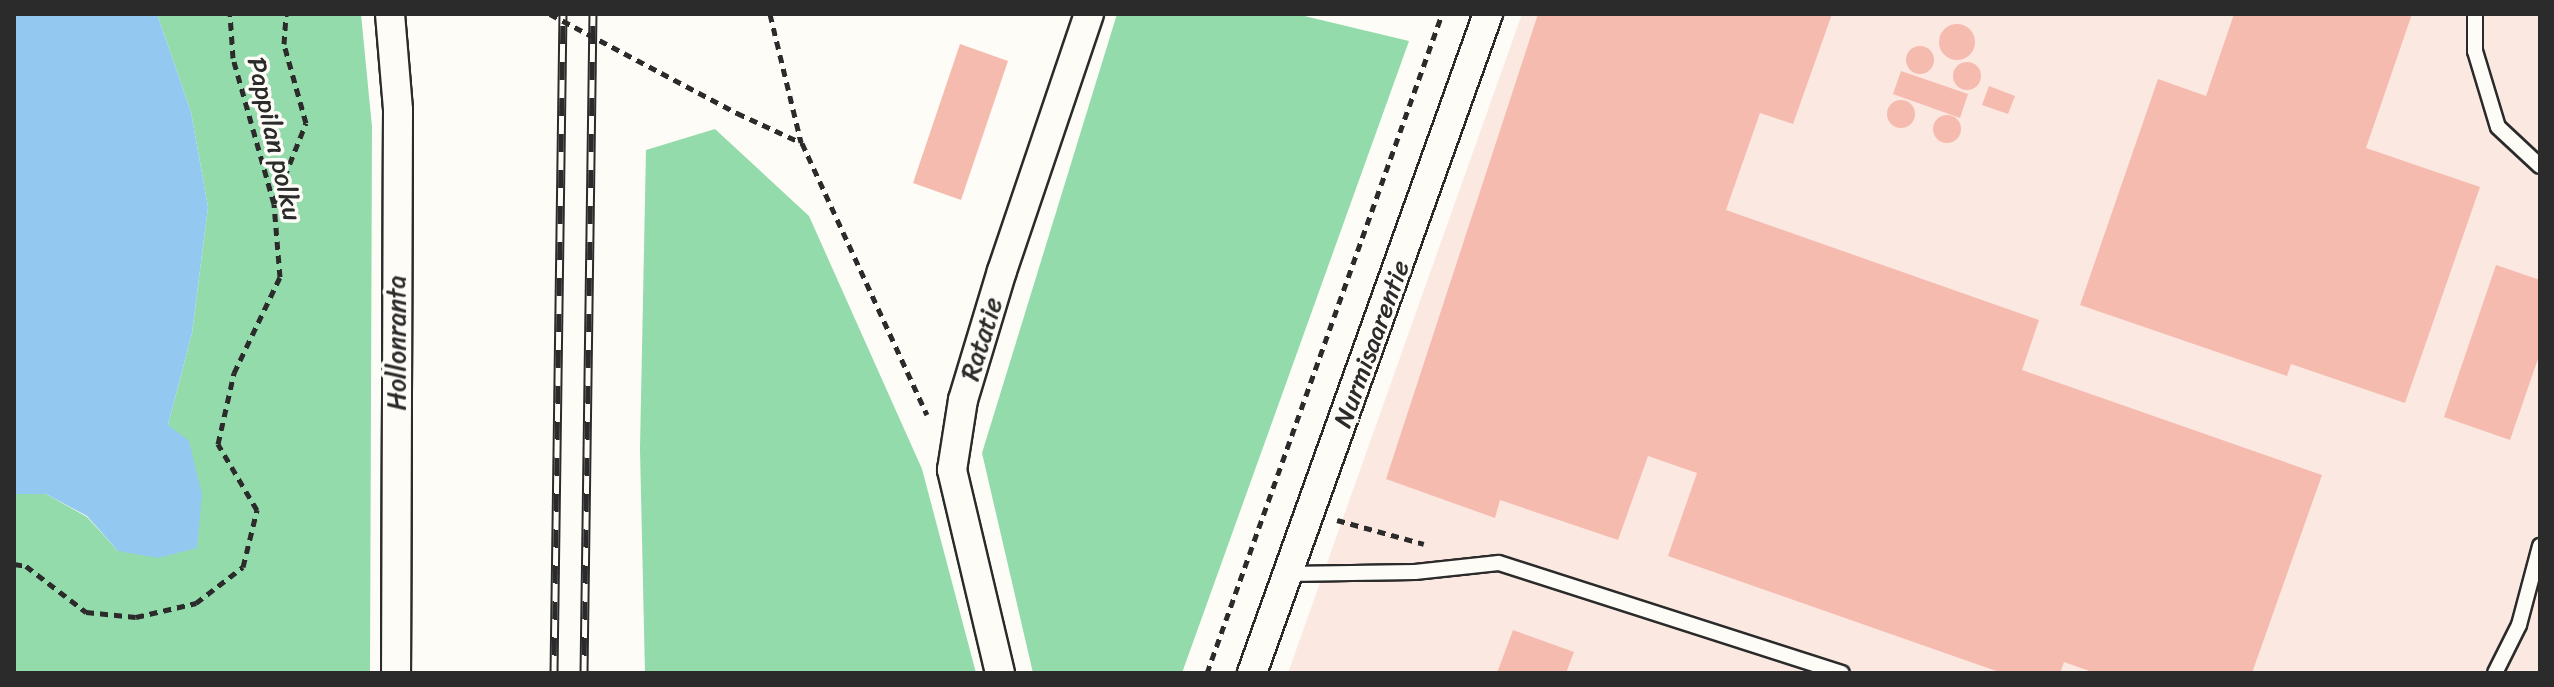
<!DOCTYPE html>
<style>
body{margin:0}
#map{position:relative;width:2554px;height:687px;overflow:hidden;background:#fdfcf7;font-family:Sriracha,sans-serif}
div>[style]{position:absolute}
.built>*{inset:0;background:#fbe8e1}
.green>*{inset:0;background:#93dbaa}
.water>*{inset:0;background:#93c8f1}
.building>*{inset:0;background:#f6bbaf}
.round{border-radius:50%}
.path>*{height:5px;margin-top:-2.5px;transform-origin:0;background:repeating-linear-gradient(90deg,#2b2b2b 0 8px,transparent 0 14px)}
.roads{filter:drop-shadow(2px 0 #2b2b2b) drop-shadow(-2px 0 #2b2b2b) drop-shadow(0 2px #2b2b2b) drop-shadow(0 -2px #2b2b2b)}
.service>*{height:14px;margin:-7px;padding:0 7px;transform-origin:7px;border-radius:7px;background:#fdfcf7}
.minor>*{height:28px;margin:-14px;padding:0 14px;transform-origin:14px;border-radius:14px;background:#fdfcf7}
.rail>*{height:9px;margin-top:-4.5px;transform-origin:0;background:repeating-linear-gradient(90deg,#fdfcf7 0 18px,#2b2b2b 0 36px);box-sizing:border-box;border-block:2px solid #2b2b2b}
.path-bridge>*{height:5px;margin-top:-2.5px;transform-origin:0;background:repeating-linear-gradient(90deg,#2b2b2b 0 8px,transparent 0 14px)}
span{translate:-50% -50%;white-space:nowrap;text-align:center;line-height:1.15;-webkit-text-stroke:7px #fdfcf7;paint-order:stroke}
.street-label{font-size:26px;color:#2b2b2b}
.frame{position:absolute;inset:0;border:16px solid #2b2b2b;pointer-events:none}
</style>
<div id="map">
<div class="built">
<div style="clip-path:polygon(1522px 14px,2540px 14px,2540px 673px,1288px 673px)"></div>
</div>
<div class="green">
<div style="clip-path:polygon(157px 14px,361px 14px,372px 127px,370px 673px,14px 673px,14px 494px,46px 494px,87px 517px,118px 551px,168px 425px,192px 333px,208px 207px,191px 112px)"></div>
<div style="clip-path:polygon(1117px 14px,1296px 14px,1409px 41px,1182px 673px,1033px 673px,982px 453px)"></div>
<div style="clip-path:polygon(715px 129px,809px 216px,922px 469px,976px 673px,645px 673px,640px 449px,646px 150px)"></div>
</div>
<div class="water">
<div style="clip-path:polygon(14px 14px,157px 14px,191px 112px,208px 207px,192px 333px,168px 425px,189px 441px,202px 495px,197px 548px,158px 558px,118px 551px,87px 516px,46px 494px,14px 494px)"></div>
</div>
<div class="building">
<div style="clip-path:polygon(1538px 14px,1832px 14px,1793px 124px,1760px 113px,1726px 210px,2039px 320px,2022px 370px,2322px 475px,2252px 673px,2095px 673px,2064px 662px,2060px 673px,2002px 673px,1668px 556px,1697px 473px,1648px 456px,1618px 540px,1500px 500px,1495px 518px,1386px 479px)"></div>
<div style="clip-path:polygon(2234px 14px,2412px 14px,2366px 148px,2480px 187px,2405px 403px,2291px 364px,2287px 376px,2080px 305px,2158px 79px,2206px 96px)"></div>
<div class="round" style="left:1939px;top:24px;width:36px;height:36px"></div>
<div style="clip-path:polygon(960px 44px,1008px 61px,961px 200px,913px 183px)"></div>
<div class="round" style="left:1906px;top:46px;width:28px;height:28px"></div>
<div class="round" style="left:1953px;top:62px;width:28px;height:28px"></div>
<div style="clip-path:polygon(1901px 71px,1968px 94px,1960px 118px,1893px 94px)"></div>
<div style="clip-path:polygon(1989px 86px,2015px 96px,2008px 114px,1982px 105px)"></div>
<div class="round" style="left:1887px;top:100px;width:28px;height:28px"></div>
<div class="round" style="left:1933px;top:115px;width:28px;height:28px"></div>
<div style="clip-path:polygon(2496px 265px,2540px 280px,2540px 353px,2510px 440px,2444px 417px)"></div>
<div style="clip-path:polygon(1513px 630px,1574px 652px,1566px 673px,1497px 673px)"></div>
</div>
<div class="path">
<div style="left:770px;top:14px;width:132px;rotate:76.4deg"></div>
<div style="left:737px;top:113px;width:72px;rotate:24.8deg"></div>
<div style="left:802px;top:143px;width:299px;rotate:65.3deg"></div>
<div style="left:274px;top:203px;width:86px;rotate:-68.2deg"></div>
<div style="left:306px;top:123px;width:82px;rotate:-105.6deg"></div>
<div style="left:284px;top:44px;width:30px;rotate:-86deg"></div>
<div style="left:1337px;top:520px;width:90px;rotate:15.4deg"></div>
<div style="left:14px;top:564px;width:12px;rotate:9deg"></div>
<div style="left:26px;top:566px;width:76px;rotate:37.5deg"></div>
<div style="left:86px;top:612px;width:50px;rotate:5.7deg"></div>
<div style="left:136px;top:617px;width:62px;rotate:-13.1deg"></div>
<div style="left:196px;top:603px;width:59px;rotate:-37.5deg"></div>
<div style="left:243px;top:567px;width:59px;rotate:-76.2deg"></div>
<div style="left:257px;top:510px;width:77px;rotate:-120.6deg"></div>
<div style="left:218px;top:444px;width:73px;rotate:-77.3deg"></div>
<div style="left:234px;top:373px;width:106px;rotate:-64.4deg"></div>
<div style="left:280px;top:277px;width:73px;rotate:-94.7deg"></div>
<div style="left:274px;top:204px;width:152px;rotate:-105.7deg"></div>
<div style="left:233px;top:58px;width:44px;rotate:-93.9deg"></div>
<div style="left:1207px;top:673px;width:700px;rotate:-70.37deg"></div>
</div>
<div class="roads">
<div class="service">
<div style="left:2475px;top:14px;width:37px;rotate:90deg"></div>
<div style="left:2475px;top:51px;width:79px;rotate:73.2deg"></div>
<div style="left:2498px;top:127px;width:57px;rotate:42.9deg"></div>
<div style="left:1288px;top:574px;width:127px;rotate:-0.9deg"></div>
<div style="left:1415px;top:572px;width:84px;rotate:-6.1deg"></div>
<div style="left:1499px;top:563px;width:360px;rotate:17.8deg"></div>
<div style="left:2495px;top:673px;width:54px;rotate:-63.4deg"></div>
<div style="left:2519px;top:625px;width:82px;rotate:-75.1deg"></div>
</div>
<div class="minor">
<div style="left:390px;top:14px;width:96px;rotate:85.2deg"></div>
<div style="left:398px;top:110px;width:563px;rotate:90.2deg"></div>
<div style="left:1000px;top:673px;width:209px;rotate:-103.3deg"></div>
<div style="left:952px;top:470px;width:71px;rotate:-81.1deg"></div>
<div style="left:963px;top:400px;width:135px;rotate:-73.2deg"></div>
<div style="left:1002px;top:271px;width:271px;rotate:-71.3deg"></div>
<div style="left:1252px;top:673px;width:700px;rotate:-70.3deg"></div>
</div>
</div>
<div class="rail">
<div style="left:554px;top:673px;width:659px;rotate:-89.22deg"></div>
<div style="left:584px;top:673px;width:659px;rotate:-89.22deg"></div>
</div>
<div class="path-bridge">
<div style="left:550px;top:14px;width:212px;rotate:27.9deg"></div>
</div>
<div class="street-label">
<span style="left:274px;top:139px;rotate:77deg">Pappilan polku</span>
<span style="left:982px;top:339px;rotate:-73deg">Ratatie</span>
<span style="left:397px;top:343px;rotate:-90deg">Hollonranta</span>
<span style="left:1372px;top:344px;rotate:-70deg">Nurmisaarentie</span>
</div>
<div class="frame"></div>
</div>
